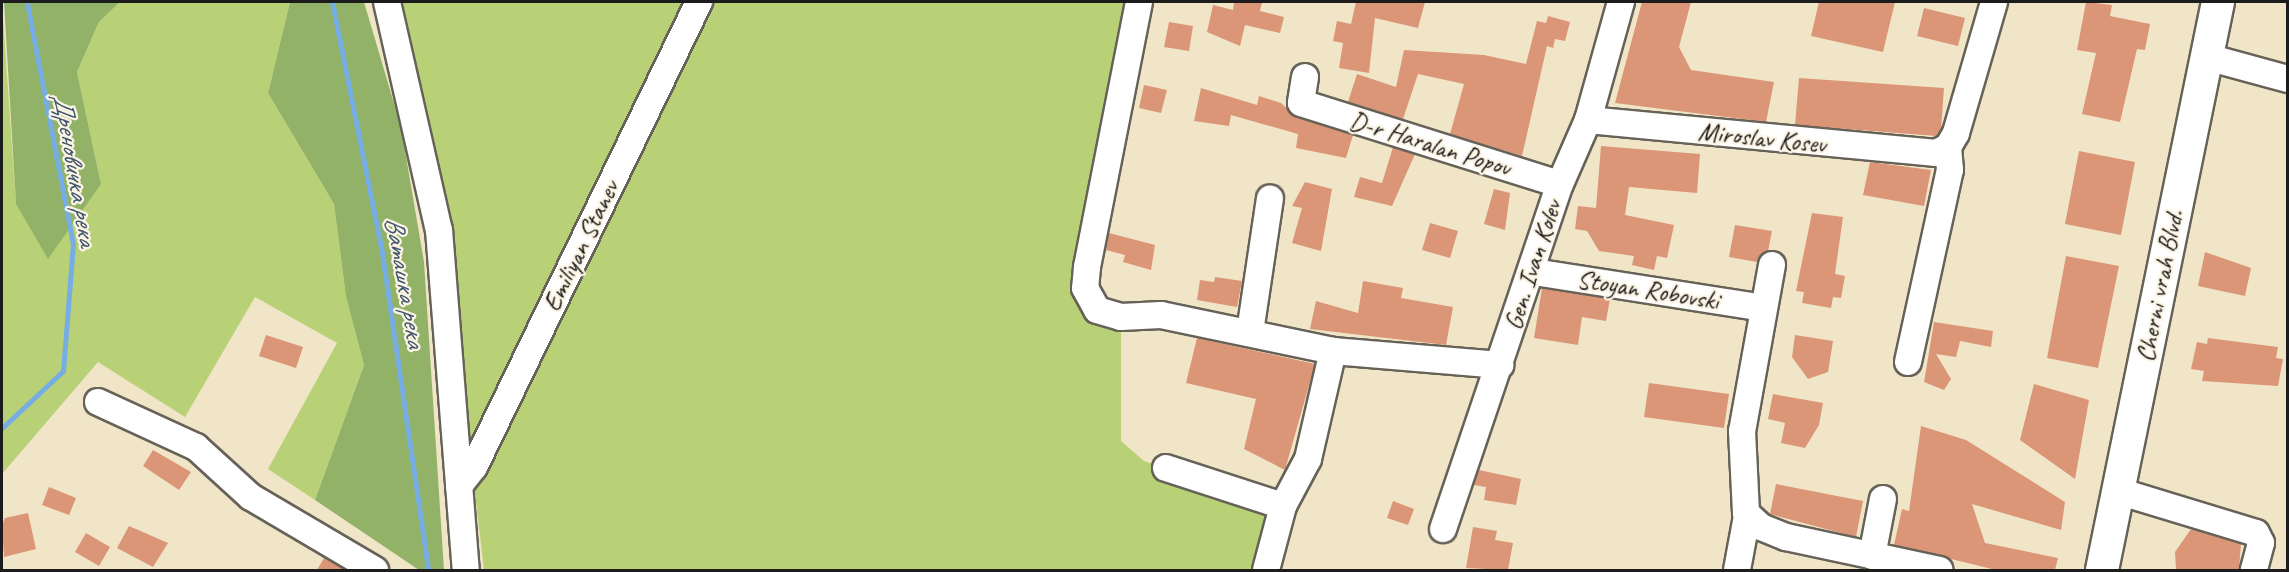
<!DOCTYPE html>
<meta charset="utf-8">
<style>
body{margin:0}
#map{position:relative;width:2289px;height:572px;overflow:hidden;background:#f1e5c8;font-family:Caveat,sans-serif}
div>[style]{position:absolute}
.green>*{inset:0;background:#b8d176}
.forest>*{inset:0;background:#92b367}
.stream>*{height:5px;margin:-2.5px;padding:0 2.5px;transform-origin:2.5px;border-radius:2.5px;background:#76ade4}
.building>*{inset:0;background:#db9677}
.roads{filter:drop-shadow(2px 0 #676258) drop-shadow(-2px 0 #676258) drop-shadow(0 2px #676258) drop-shadow(0 -2px #676258)}
.minor>*{height:26px;margin:-13px;padding:0 13px;transform-origin:13px;border-radius:13px;background:#fff}
.major>*{height:32px;margin:-16px;padding:0 16px;transform-origin:16px;border-radius:16px;background:#fff}
span{translate:-50% -50%;white-space:nowrap;text-align:center;line-height:1.15;-webkit-text-stroke:4.5px #fcf5e5;paint-order:stroke}
.street-label{font-size:26px;color:#1c1c1c}
.water-label{font-size:27px;color:#40566c;font-style:italic}
.frame{position:absolute;inset:0;border:3px solid #1c1c1c;pointer-events:none}
</style>
<div id="map">
<div class="green">
<div style="clip-path:polygon(2px 2px,16px 204px,101px 184px,77px 72px,99px 22px,120px 2px,290px 2px,268px 93px,334px 204px,346px 297px,364px 365px,315px 500px,268px 469px,337px 343px,255px 297px,185px 417px,98px 362px,2px 474px)"></div>
<div style="clip-path:polygon(394px 2px,1139px 2px,1085px 288px,1121px 317px,1121px 441px,1144px 461px,1283px 506px,1266px 570px,484px 570px,458px 350px)"></div>
</div>
<div class="forest">
<div style="clip-path:polygon(4px 2px,120px 2px,99px 22px,77px 72px,101px 184px,48px 259px,16px 204px)"></div>
<div style="clip-path:polygon(290px 2px,364px 2px,401px 127px,424px 262px,444px 570px,419px 570px,315px 500px,364px 365px,346px 297px,334px 204px,268px 93px)"></div>
</div>
<div class="stream">
<div style="left:332px;top:2px;width:256px;rotate:78.7deg"></div>
<div style="left:382px;top:253px;width:320px;rotate:81.7deg"></div>
<div style="left:2px;top:428px;width:83px;rotate:-43.1deg"></div>
<div style="left:63px;top:371px;width:127px;rotate:-85.5deg"></div>
<div style="left:73px;top:244px;width:246px;rotate:-100.8deg"></div>
</div>
<div class="building">
<div style="clip-path:polygon(1234px 2px,1262px 2px,1260px 11px,1284px 17px,1280px 33px,1245px 25px,1240px 46px,1207px 32px,1213px 5px,1233px 10px)"></div>
<div style="clip-path:polygon(1356px 2px,1425px 2px,1418px 28px,1375px 18px,1369px 73px,1339px 68px,1343px 43px,1333px 41px,1337px 21px,1351px 24px)"></div>
<div style="clip-path:polygon(1642px 2px,1691px 2px,1679px 47px,1691px 70px,1774px 82px,1766px 122px,1615px 103px)"></div>
<div style="clip-path:polygon(1819px 2px,1895px 2px,1883px 52px,1811px 36px)"></div>
<div style="clip-path:polygon(2086px 2px,2112px 5px,2110px 16px,2150px 24px,2145px 50px,2137px 49px,2120px 122px,2082px 114px,2096px 53px,2077px 50px)"></div>
<div style="clip-path:polygon(1924px 8px,1965px 18px,1958px 46px,1917px 36px)"></div>
<div style="clip-path:polygon(1548px 16px,1570px 22px,1565px 41px,1555px 39px,1553px 48px,1547px 46px,1522px 156px,1450px 134px,1464px 84px,1418px 74px,1403px 119px,1348px 102px,1357px 74px,1396px 87px,1404px 50px,1484px 55px,1526px 64px,1537px 21px,1546px 23px)"></div>
<div style="clip-path:polygon(1169px 22px,1193px 26px,1189px 51px,1164px 47px)"></div>
<div style="clip-path:polygon(1799px 78px,1944px 88px,1941px 129px,1937px 136px,1795px 125px)"></div>
<div style="clip-path:polygon(1144px 85px,1167px 90px,1161px 113px,1139px 108px)"></div>
<div style="clip-path:polygon(1201px 88px,1257px 105px,1259px 96px,1281px 103px,1296px 117px,1353px 135px,1346px 158px,1296px 148px,1298px 134px,1231px 115px,1229px 126px,1194px 121px)"></div>
<div style="clip-path:polygon(1601px 146px,1700px 154px,1697px 193px,1629px 187px,1625px 215px,1674px 225px,1667px 258px,1657px 256px,1654px 270px,1632px 265px,1634px 256px,1599px 251px,1587px 231px,1575px 229px,1578px 206px,1596px 208px)"></div>
<div style="clip-path:polygon(1393px 147px,1415px 154px,1392px 206px,1354px 197px,1360px 177px,1382px 183px)"></div>
<div style="clip-path:polygon(2079px 151px,2135px 162px,2121px 235px,2065px 224px)"></div>
<div style="clip-path:polygon(1870px 162px,1931px 170px,1924px 206px,1863px 195px)"></div>
<div style="clip-path:polygon(1305px 182px,1332px 189px,1321px 251px,1292px 243px,1302px 208px,1292px 206px)"></div>
<div style="clip-path:polygon(1494px 189px,1510px 193px,1505px 230px,1484px 224px)"></div>
<div style="clip-path:polygon(1812px 213px,1843px 217px,1835px 274px,1845px 276px,1841px 298px,1833px 297px,1831px 308px,1802px 303px,1804px 292px,1796px 291px)"></div>
<div style="clip-path:polygon(1430px 223px,1458px 231px,1450px 258px,1422px 250px)"></div>
<div style="clip-path:polygon(1735px 225px,1772px 231px,1768px 251px,1757px 262px,1729px 257px)"></div>
<div style="clip-path:polygon(1109px 233px,1155px 245px,1151px 270px,1123px 262px,1125px 255px,1106px 250px)"></div>
<div style="clip-path:polygon(2205px 252px,2251px 268px,2245px 296px,2198px 286px)"></div>
<div style="clip-path:polygon(2066px 256px,2119px 266px,2098px 368px,2047px 358px)"></div>
<div style="clip-path:polygon(1215px 277px,1242px 281px,1237px 307px,1197px 300px,1200px 280px,1214px 282px)"></div>
<div style="clip-path:polygon(1363px 281px,1403px 288px,1401px 298px,1453px 307px,1446px 345px,1310px 329px,1316px 301px,1358px 313px)"></div>
<div style="clip-path:polygon(1542px 288px,1610px 299px,1606px 321px,1582px 317px,1578px 345px,1534px 338px)"></div>
<div style="clip-path:polygon(1934px 322px,1993px 331px,1991px 347px,1960px 341px,1956px 357px,1936px 354px,1951px 379px,1944px 390px,1924px 382px)"></div>
<div style="clip-path:polygon(266px 335px,303px 347px,296px 368px,259px 356px)"></div>
<div style="clip-path:polygon(1795px 335px,1833px 341px,1828px 372px,1808px 379px,1792px 357px)"></div>
<div style="clip-path:polygon(1197px 338px,1315px 364px,1285px 470px,1244px 449px,1256px 399px,1186px 383px)"></div>
<div style="clip-path:polygon(2208px 338px,2278px 347px,2276px 358px,2283px 359px,2278px 386px,2202px 381px,2204px 371px,2191px 369px,2197px 342px,2207px 344px)"></div>
<div style="clip-path:polygon(1649px 383px,1729px 394px,1724px 428px,1644px 417px)"></div>
<div style="clip-path:polygon(2034px 384px,2089px 400px,2075px 479px,2020px 440px)"></div>
<div style="clip-path:polygon(1773px 394px,1823px 403px,1819px 425px,1805px 448px,1781px 443px,1785px 423px,1768px 419px)"></div>
<div style="clip-path:polygon(1921px 426px,1966px 440px,2065px 502px,2061px 530px,1972px 504px,1985px 543px,2058px 558px,2055px 570px,1996px 570px,1894px 545px,1902px 509px,1909px 511px)"></div>
<div style="clip-path:polygon(153px 450px,191px 472px,179px 490px,143px 466px)"></div>
<div style="clip-path:polygon(1479px 470px,1521px 479px,1516px 505px,1484px 500px,1486px 487px,1474px 485px)"></div>
<div style="clip-path:polygon(1776px 484px,1863px 501px,1856px 537px,1770px 514px)"></div>
<div style="clip-path:polygon(49px 487px,76px 498px,69px 515px,42px 505px)"></div>
<div style="clip-path:polygon(1393px 501px,1414px 509px,1408px 525px,1387px 518px)"></div>
<div style="clip-path:polygon(28px 513px,36px 549px,4px 557px,2px 525px,5px 518px)"></div>
<div style="clip-path:polygon(129px 526px,168px 543px,153px 567px,117px 548px)"></div>
<div style="clip-path:polygon(1473px 527px,1497px 531px,1495px 540px,1513px 543px,1508px 570px,1466px 568px)"></div>
<div style="clip-path:polygon(2191px 529px,2241px 544px,2239px 569px,2176px 570px,2175px 552px)"></div>
<div style="clip-path:polygon(86px 533px,110px 547px,99px 566px,75px 552px)"></div>
<div style="clip-path:polygon(324px 558px,346px 570px,317px 570px)"></div>
</div>
<div class="roads">
<div class="minor">
<div style="left:387px;top:2px;width:234px;rotate:77.2deg"></div>
<div style="left:439px;top:230px;width:341px;rotate:85.5deg"></div>
<div style="left:1139px;top:2px;width:270px;rotate:101.1deg"></div>
<div style="left:1087px;top:267px;width:21px;rotate:95deg"></div>
<div style="left:1085px;top:288px;width:25px;rotate:61deg"></div>
<div style="left:1097px;top:310px;width:25px;rotate:16deg"></div>
<div style="left:1121px;top:317px;width:40px;rotate:-2.9deg"></div>
<div style="left:1161px;top:315px;width:176px;rotate:11.8deg"></div>
<div style="left:1333px;top:351px;width:168px;rotate:4.8deg"></div>
<div style="left:2207px;top:57px;width:84px;rotate:15.2deg"></div>
<div style="left:1305px;top:77px;width:26px;rotate:99deg"></div>
<div style="left:1301px;top:103px;width:271px;rotate:17.4deg"></div>
<div style="left:1588px;top:120px;width:350px;rotate:5.4deg"></div>
<div style="left:1936px;top:153px;width:13px;rotate:-27deg"></div>
<div style="left:1948px;top:147px;width:16px;rotate:-60deg"></div>
<div style="left:1956px;top:133px;width:136px;rotate:-73.8deg"></div>
<div style="left:1772px;top:265px;width:169px;rotate:100.2deg"></div>
<div style="left:1742px;top:431px;width:82px;rotate:87.2deg"></div>
<div style="left:1746px;top:513px;width:21px;rotate:43deg"></div>
<div style="left:1761px;top:527px;width:27px;rotate:22deg"></div>
<div style="left:1786px;top:537px;width:157px;rotate:12.1deg"></div>
<div style="left:1534px;top:272px;width:232px;rotate:8.9deg"></div>
<div style="left:1250px;top:332px;width:135px;rotate:-81.5deg"></div>
<div style="left:1908px;top:362px;width:197px;rotate:-77.7deg"></div>
<div style="left:1950px;top:170px;width:23px;rotate:-95deg"></div>
<div style="left:98px;top:402px;width:108px;rotate:24.7deg"></div>
<div style="left:196px;top:447px;width:74px;rotate:42.3deg"></div>
<div style="left:251px;top:497px;width:144px;rotate:30.5deg"></div>
<div style="left:1166px;top:468px;width:123px;rotate:18deg"></div>
<div style="left:459px;top:486px;width:24px;rotate:-52deg"></div>
<div style="left:474px;top:467px;width:517px;rotate:-64.18deg"></div>
<div style="left:2118px;top:491px;width:144px;rotate:16.9deg"></div>
<div style="left:2256px;top:533px;width:11px;rotate:63deg"></div>
<div style="left:2261px;top:543px;width:28px;rotate:105deg"></div>
<div style="left:1443px;top:529px;width:364px;rotate:-71.3deg"></div>
<div style="left:1560px;top:184px;width:70px;rotate:-66.4deg"></div>
<div style="left:1588px;top:120px;width:123px;rotate:-74.4deg"></div>
<div style="left:1872px;top:556px;width:58px;rotate:-79.1deg"></div>
<div style="left:1266px;top:570px;width:66px;rotate:-75.1deg"></div>
<div style="left:1283px;top:506px;width:53px;rotate:-62deg"></div>
<div style="left:1308px;top:459px;width:111px;rotate:-77deg"></div>
<div style="left:1737px;top:570px;width:55px;rotate:-79.5deg"></div>
</div>
<div class="major">
<div style="left:2102px;top:570px;width:580px;rotate:-78.46deg"></div>
</div>
</div>
<div class="street-label">
<span style="left:1762px;top:138px;rotate:6deg">Miroslav Kosev</span>
<span style="left:1430px;top:144px;rotate:17deg">D-r Haralan Popov</span>
<span style="left:581px;top:246px;rotate:-64deg">Emiliyan Stanev</span>
<span style="left:1533px;top:265px;rotate:-72deg">Gen. Ivan Kolev</span>
<span style="left:2160px;top:286px;rotate:-79deg">Cherni vrah Blvd.</span>
<span style="left:1648px;top:290px;rotate:9deg">Stoyan Robovski</span>
</div>
<div class="water-label">
<span style="left:75px;top:170px;rotate:80deg">Дреновичка река</span>
<span style="left:405px;top:282px;rotate:80deg">Ваташка река</span>
</div>
<div class="frame"></div>
</div>
